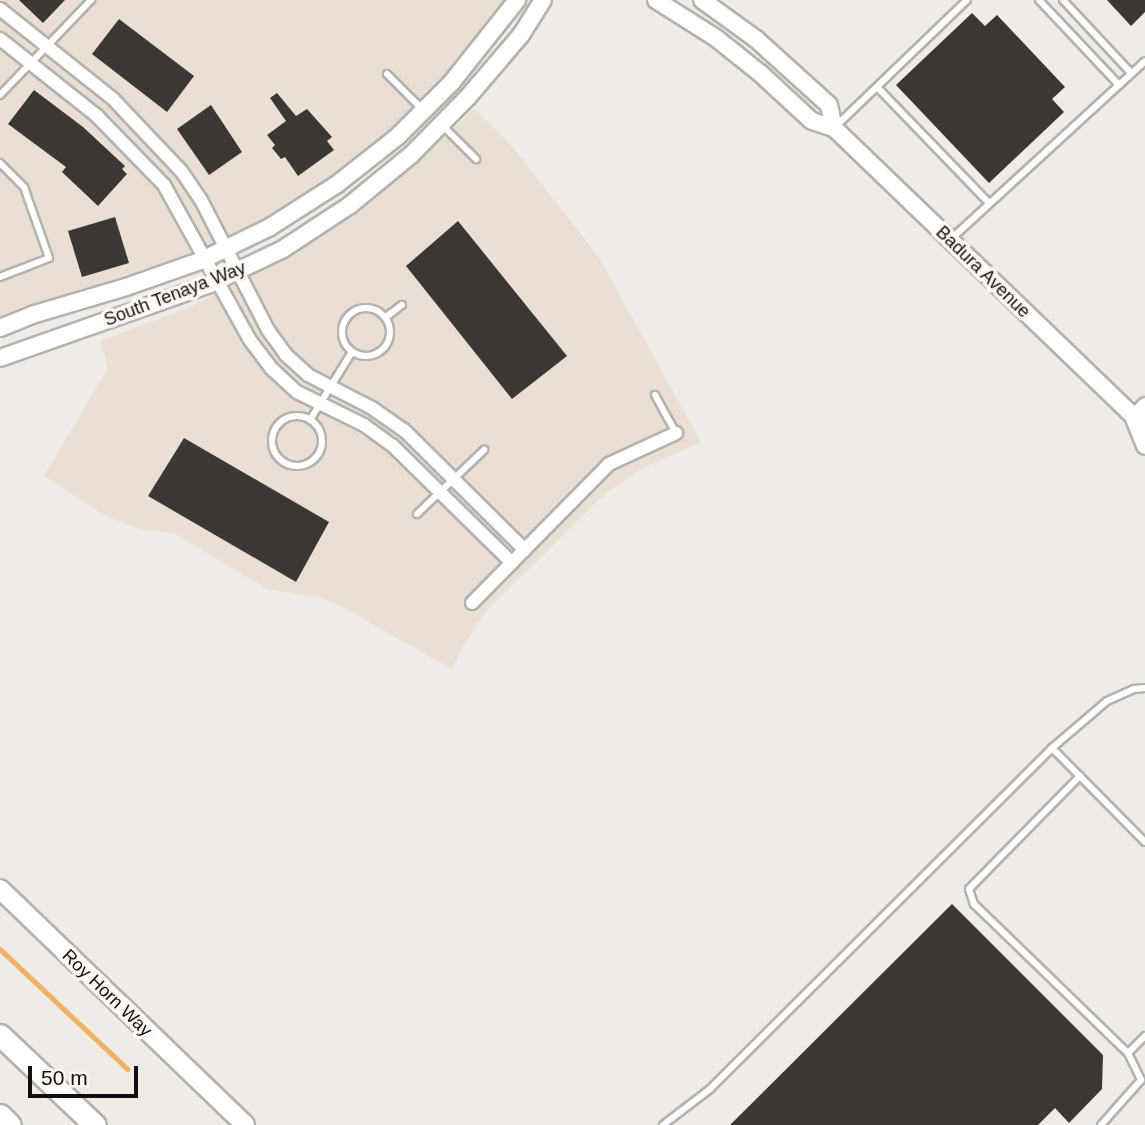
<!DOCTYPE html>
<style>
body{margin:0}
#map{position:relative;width:1145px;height:1125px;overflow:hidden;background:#efebe6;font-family:Helvetica,sans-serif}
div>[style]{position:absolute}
.built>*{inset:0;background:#e9dfd4}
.stream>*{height:4.5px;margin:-2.25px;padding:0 2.25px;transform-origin:2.25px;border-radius:2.25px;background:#edb264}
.building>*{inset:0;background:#3b3834}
.roads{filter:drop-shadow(2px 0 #b6b2ad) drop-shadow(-2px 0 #b6b2ad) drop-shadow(0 2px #b6b2ad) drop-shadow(0 -2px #b6b2ad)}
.lane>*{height:6px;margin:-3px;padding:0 3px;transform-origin:3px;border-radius:3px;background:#fff}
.lane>.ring{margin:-3px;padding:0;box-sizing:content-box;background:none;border:6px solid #fff;border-radius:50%}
.street>*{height:12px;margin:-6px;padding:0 6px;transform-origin:6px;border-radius:6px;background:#fff}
.secondary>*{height:16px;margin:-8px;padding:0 8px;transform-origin:8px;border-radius:8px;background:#fff}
.primary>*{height:18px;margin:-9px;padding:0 9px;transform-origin:9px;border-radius:9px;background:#fff}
.highway>*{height:21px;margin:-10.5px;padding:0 10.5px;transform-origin:10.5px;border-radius:10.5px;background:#fff}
span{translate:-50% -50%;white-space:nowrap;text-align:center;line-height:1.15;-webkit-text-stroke:7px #fdf8f3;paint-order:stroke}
.street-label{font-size:18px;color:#131110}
.scale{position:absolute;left:28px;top:1066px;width:110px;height:32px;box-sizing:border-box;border:4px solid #131110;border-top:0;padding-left:9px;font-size:21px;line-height:24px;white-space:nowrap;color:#131110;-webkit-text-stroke:5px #fdf8f3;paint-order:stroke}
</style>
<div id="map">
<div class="built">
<div style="clip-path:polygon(0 0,504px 0,446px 76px,391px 130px,331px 178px,266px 219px,197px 253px,0 319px)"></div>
<div style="clip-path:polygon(474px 109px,511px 145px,598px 256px,701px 442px,641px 469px,604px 495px,486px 611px,463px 646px,452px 669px,335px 603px,318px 597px,267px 589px,174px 533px,139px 529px,106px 516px,44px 476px,108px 368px,100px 341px,183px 310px,263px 271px,339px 224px,409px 170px)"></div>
</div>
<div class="stream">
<div style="left:0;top:949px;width:175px;rotate:43.2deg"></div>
</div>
<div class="building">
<div style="clip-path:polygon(19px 0,65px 0,43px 23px)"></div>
<div style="clip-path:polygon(1107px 0,1145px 0,1145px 12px,1131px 26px)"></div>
<div style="clip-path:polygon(972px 13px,985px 26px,997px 15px,1065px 87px,1052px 99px,1064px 112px,989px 183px,896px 85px)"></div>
<div style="clip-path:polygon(119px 19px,194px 76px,167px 112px,92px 54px)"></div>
<div style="clip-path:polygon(34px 90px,83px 127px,125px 166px,122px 169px,127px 174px,98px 206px,62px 172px,66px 167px,8px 124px)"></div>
<div style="clip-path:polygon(277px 93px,296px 116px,307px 109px,332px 137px,327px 141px,334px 150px,298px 176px,285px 157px,281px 159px,272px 148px,275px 145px,267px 135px,286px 121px,270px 98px)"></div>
<div style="clip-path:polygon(211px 105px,242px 152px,209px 175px,177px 129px)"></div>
<div style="clip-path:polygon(115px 217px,129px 263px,82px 277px,68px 231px)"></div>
<div style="clip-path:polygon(458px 221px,567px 356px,512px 399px,406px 266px)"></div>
<div style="clip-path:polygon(184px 438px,329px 522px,296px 582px,148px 496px)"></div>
<div style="clip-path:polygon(952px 904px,1103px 1055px,1102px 1089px,1069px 1123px,1055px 1108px,1038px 1125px,730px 1125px)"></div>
</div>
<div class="roads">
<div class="lane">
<div style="left:1039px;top:0;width:117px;rotate:46.7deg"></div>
<div style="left:1063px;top:0;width:100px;rotate:47deg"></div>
<div style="left:387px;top:74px;width:49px;rotate:45deg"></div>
<div style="left:877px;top:87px;width:161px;rotate:46deg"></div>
<div style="left:0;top:95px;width:132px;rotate:-46.2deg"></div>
<div style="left:443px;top:126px;width:47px;rotate:45deg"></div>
<div style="left:835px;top:127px;width:183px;rotate:-43.9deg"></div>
<div style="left:0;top:163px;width:34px;rotate:45deg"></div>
<div style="left:24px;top:187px;width:75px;rotate:70.6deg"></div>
<div style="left:49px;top:258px;width:53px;rotate:158.8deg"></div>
<div style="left:951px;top:239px;width:263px;rotate:-42.5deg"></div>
<div class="ring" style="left:342px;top:308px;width:42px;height:42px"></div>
<div style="left:386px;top:317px;width:20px;rotate:-37deg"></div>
<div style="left:655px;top:395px;width:43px;rotate:61.1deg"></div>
<div class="ring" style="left:272px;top:416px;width:44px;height:44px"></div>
<div style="left:310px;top:420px;width:80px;rotate:-58.3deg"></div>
<div style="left:417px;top:514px;width:93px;rotate:-43.7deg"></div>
<div style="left:1052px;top:748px;width:132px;rotate:45.3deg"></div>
<div style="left:1080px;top:776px;width:158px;rotate:134.5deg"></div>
<div style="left:969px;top:889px;width:16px;rotate:72deg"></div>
<div style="left:974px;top:904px;width:214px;rotate:44.1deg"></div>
<div style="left:1128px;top:1053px;width:30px;rotate:64deg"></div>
<div style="left:1141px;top:1080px;width:60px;rotate:131.6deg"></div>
<div style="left:1128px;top:1053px;width:24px;rotate:-45deg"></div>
<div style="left:663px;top:1125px;width:59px;rotate:-37.5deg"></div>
<div style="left:710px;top:1089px;width:483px;rotate:-44.9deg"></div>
<div style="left:1052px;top:748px;width:72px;rotate:-40.5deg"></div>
<div style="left:1107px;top:701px;width:30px;rotate:-24deg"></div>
<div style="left:1134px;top:689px;width:11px;rotate:-5deg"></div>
</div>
<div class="street">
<div style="left:0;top:9px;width:144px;rotate:38.5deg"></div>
<div style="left:113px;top:99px;width:100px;rotate:46.6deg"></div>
<div style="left:182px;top:172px;width:34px;rotate:56deg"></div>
<div style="left:201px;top:200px;width:146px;rotate:62.7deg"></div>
<div style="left:268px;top:330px;width:31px;rotate:54deg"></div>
<div style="left:286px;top:355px;width:30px;rotate:42deg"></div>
<div style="left:308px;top:375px;width:72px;rotate:27.3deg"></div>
<div style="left:372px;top:408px;width:39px;rotate:35deg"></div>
<div style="left:404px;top:430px;width:170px;rotate:44.8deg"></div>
<div style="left:0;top:39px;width:124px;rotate:38.4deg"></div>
<div style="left:97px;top:116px;width:96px;rotate:45.8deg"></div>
<div style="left:164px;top:185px;width:177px;rotate:61deg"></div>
<div style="left:250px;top:340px;width:35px;rotate:53deg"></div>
<div style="left:271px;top:368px;width:35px;rotate:43deg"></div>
<div style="left:297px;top:392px;width:75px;rotate:26.2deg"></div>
<div style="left:364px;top:425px;width:34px;rotate:36deg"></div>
<div style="left:392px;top:445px;width:168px;rotate:44.5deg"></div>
<div style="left:1133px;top:416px;width:17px;rotate:-45deg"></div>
<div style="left:472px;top:603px;width:195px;rotate:-45.4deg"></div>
<div style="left:609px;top:464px;width:74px;rotate:-24.8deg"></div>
</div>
<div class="secondary">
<div style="left:656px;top:0;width:71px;rotate:32.3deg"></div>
<div style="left:716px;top:38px;width:58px;rotate:38.7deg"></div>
<div style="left:761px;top:74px;width:69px;rotate:42.7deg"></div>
<div style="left:812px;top:121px;width:23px;rotate:18deg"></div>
<div style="left:834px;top:128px;width:415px;rotate:43.9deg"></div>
<div style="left:1133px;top:416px;width:13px;rotate:23deg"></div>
<div style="left:702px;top:0;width:67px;rotate:35.8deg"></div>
<div style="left:756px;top:39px;width:98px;rotate:42.1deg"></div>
<div style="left:829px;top:105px;width:24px;rotate:78deg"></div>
<div style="left:0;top:328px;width:38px;rotate:-22deg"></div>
<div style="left:35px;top:314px;width:95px;rotate:-16.5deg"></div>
<div style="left:126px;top:287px;width:78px;rotate:-19.4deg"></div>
<div style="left:200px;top:261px;width:78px;rotate:-25.9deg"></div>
<div style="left:270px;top:227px;width:78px;rotate:-32.5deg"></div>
<div style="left:336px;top:185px;width:78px;rotate:-38.2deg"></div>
<div style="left:397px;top:137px;width:78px;rotate:-45deg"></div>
<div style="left:452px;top:82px;width:105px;rotate:-51.6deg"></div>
<div style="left:0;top:358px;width:223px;rotate:-19.4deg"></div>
<div style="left:210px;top:284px;width:81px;rotate:-25.6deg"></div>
<div style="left:283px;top:249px;width:80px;rotate:-33.3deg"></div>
<div style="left:350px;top:205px;width:80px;rotate:-39.4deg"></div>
<div style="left:412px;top:154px;width:80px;rotate:-45.5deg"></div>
<div style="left:468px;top:97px;width:82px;rotate:-49.5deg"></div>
<div style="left:521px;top:35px;width:41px;rotate:-57.8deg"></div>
<div style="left:1133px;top:416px;width:32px;rotate:68deg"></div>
</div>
<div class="primary">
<div style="left:0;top:889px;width:340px;rotate:43.9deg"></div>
</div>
<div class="highway">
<div style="left:0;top:1035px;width:131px;rotate:43.5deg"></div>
<div style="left:0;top:1115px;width:14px;rotate:45deg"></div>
</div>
</div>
<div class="street-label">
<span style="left:983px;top:272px;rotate:44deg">Badura Avenue</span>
<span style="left:175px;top:294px;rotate:-21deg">South Tenaya Way</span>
<span style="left:107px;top:993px;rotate:44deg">Roy Horn Way</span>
</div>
<div class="scale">50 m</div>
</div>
